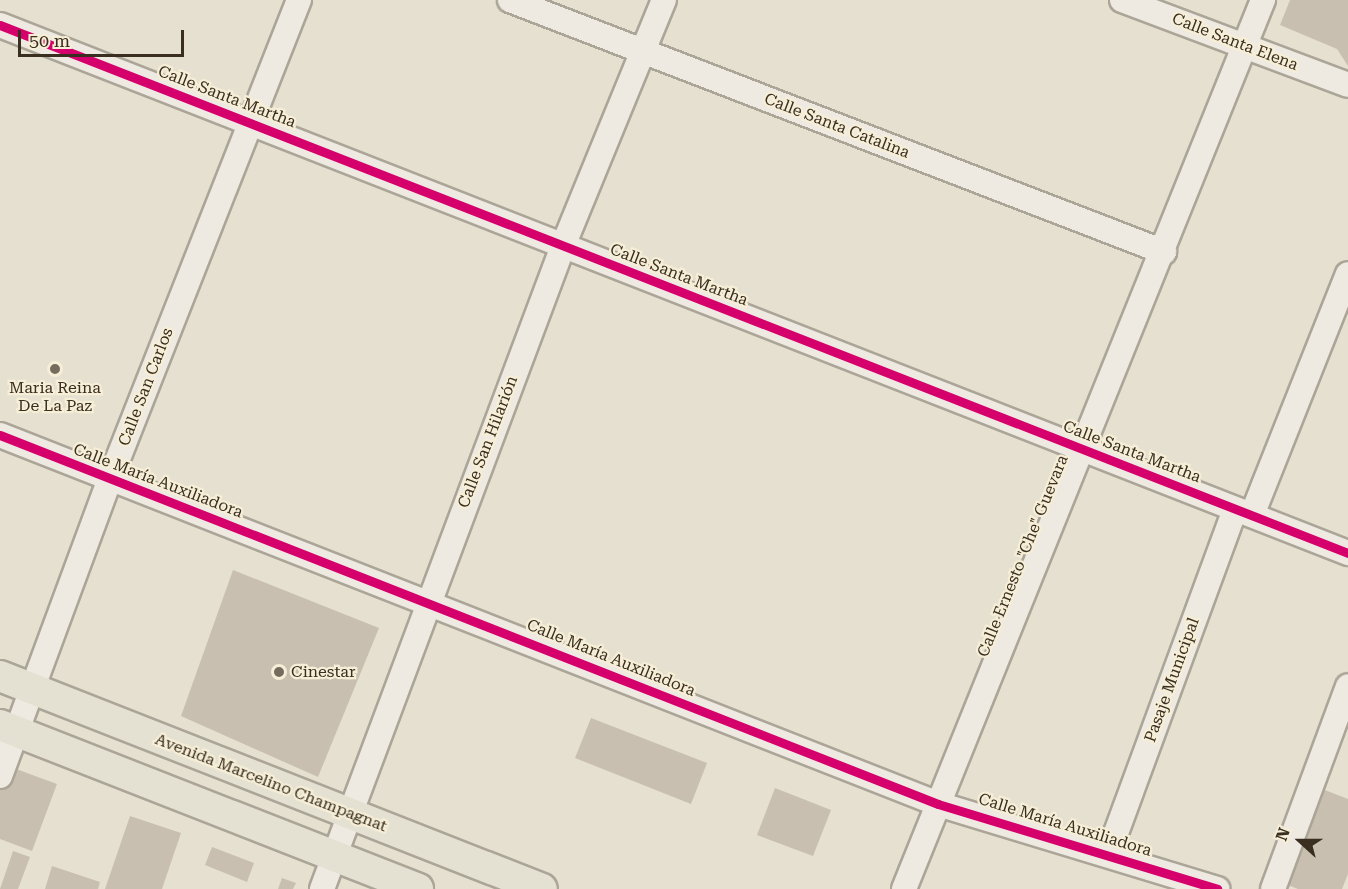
<!DOCTYPE html>
<meta charset="utf-8">
<style>
body{margin:0}
#map{position:relative;width:1348px;height:889px;overflow:hidden;background:#e5e0cf;font-family:"Roboto Serif",serif}
div>[style]{position:absolute}
.building>*{inset:0;background:#c9bfb0}
.roads{filter:drop-shadow(2px 0 #aba598) drop-shadow(-2px 0 #aba598) drop-shadow(0 2px #aba598) drop-shadow(0 -2px #aba598)}
.minor>*{height:24px;margin:-12px;padding:0 12px;transform-origin:12px;border-radius:12px;background:#eeeae1}
.major>*{height:30px;margin:-15px;padding:0 15px;transform-origin:15px;border-radius:15px;background:#e5e1d2}
.cycleway>*{height:9px;margin:-4.5px;padding:0 4.5px;transform-origin:4.5px;border-radius:4.5px;background:#d6006c}
.dots>*{width:16px;height:16px;translate:-50% -50%;box-sizing:border-box;border:3px solid #f6eed6;border-radius:50%}
span{translate:-50% -50%;white-space:nowrap;text-align:center;line-height:1.15;-webkit-text-stroke:4.5px #f6eed6;paint-order:stroke}
.street-label{font-size:16px;color:#3a2e20}
.poi-label{font-size:16px;color:#3a2e20}
.left{translate:0 -50%;text-align:left}
.north{position:absolute;left:1270px;top:811px;width:60px;height:60px;-webkit-text-stroke:4px #f6eed6;paint-order:stroke;rotate:291deg;font-size:16px;font-weight:700;line-height:24px;text-align:center;color:#3a2e20}
.north::after{content:'';display:block;margin:auto;width:21px;height:27px;background:#3a2e20;clip-path:polygon(50% 0,100% 100%,50% 72%,0 100%)}
.scale{position:absolute;left:18px;top:30px;width:166px;height:27px;box-sizing:border-box;border:3px solid #3a2e20;border-top:0;padding-left:8px;font-size:18px;line-height:21px;white-space:nowrap;color:#3a2e20;-webkit-text-stroke:4px #f6eed6;paint-order:stroke}
</style>
<div id="map">
<div class="building">
<div style="clip-path:polygon(1290px 0,1348px 0,1348px 66px,1337px 49px,1280px 25px)"></div>
<div style="clip-path:polygon(233px 570px,379px 628px,318px 777px,181px 716px)"></div>
<div style="clip-path:polygon(591px 718px,707px 763px,691px 804px,575px 758px)"></div>
<div style="clip-path:polygon(8px 766px,57px 784px,32px 851px,0 839px,0 788px)"></div>
<div style="clip-path:polygon(1317px 787px,1348px 799px,1348px 874px,1342px 889px,1298px 889px,1280px 882px,1296px 838px,1304px 841px)"></div>
<div style="clip-path:polygon(775px 788px,831px 810px,813px 856px,757px 835px)"></div>
<div style="clip-path:polygon(130px 816px,181px 833px,162px 889px,105px 889px)"></div>
<div style="clip-path:polygon(212px 847px,254px 863px,247px 882px,205px 865px)"></div>
<div style="clip-path:polygon(13px 851px,30px 857px,18px 889px,0 889px)"></div>
<div style="clip-path:polygon(52px 866px,100px 882px,98px 889px,45px 889px)"></div>
<div style="clip-path:polygon(282px 878px,296px 883px,293px 889px,278px 889px)"></div>
</div>
<div class="roads">
<div class="minor">
<div style="left:510px;top:0;width:701px;rotate:21.07deg"></div>
<div style="left:1122px;top:0;width:241px;rotate:20.6deg"></div>
<div style="left:0;top:25px;width:1448px;rotate:21.39deg"></div>
<div style="left:0;top:435px;width:1008px;rotate:21.47deg"></div>
<div style="left:938px;top:804px;width:292px;rotate:16.9deg"></div>
<div style="left:1252px;top:515px;width:259px;rotate:-68.3deg"></div>
<div style="left:0;top:776px;width:317px;rotate:-69.7deg"></div>
<div style="left:110px;top:479px;width:515px;rotate:-68.47deg"></div>
<div style="left:1109px;top:852px;width:365px;rotate:-69.8deg"></div>
<div style="left:322px;top:889px;width:687px;rotate:-69.45deg"></div>
<div style="left:563px;top:246px;width:266px;rotate:-67.7deg"></div>
<div style="left:904px;top:889px;width:959px;rotate:-68.01deg"></div>
<div style="left:1273px;top:889px;width:216px;rotate:-69.7deg"></div>
</div>
<div class="major">
<div style="left:0;top:676px;width:582px;rotate:21.45deg"></div>
<div style="left:0;top:725px;width:449px;rotate:21.4deg"></div>
</div>
</div>
<div class="cycleway">
<div style="left:0;top:25px;width:1448px;rotate:21.39deg"></div>
<div style="left:0;top:435px;width:1008px;rotate:21.47deg"></div>
<div style="left:938px;top:804px;width:292px;rotate:16.9deg"></div>
</div>
<div class="dots">
<div style="left:55px;top:369px;background:#766c5d"></div>
<div style="left:279px;top:672px;background:#766c5d"></div>
</div>
<div class="street-label">
<span style="left:1235px;top:42px;rotate:21deg">Calle Santa Elena</span>
<span style="left:227px;top:97px;rotate:21deg">Calle Santa Martha</span>
<span style="left:837px;top:126px;rotate:21deg">Calle Santa Catalina</span>
<span style="left:679px;top:275px;rotate:21deg">Calle Santa Martha</span>
<span style="left:146px;top:387px;rotate:-69deg">Calle San Carlos</span>
<span style="left:488px;top:442px;rotate:-69deg">Calle San Hilarión</span>
<span style="left:1132px;top:452px;rotate:21deg">Calle Santa Martha</span>
<span style="left:158px;top:481px;rotate:21deg">Calle María Auxiliadora</span>
<span style="left:1023px;top:556px;rotate:-68deg">Calle Ernesto "Che" Guevara</span>
<span style="left:611px;top:658px;rotate:22deg">Calle María Auxiliadora</span>
<span style="left:1172px;top:680px;rotate:-70deg">Pasaje Municipal</span>
<span style="left:271px;top:783px;rotate:21deg">Avenida Marcelino Champagnat</span>
<span style="left:1065px;top:825px;rotate:17deg">Calle María Auxiliadora</span>
</div>
<div class="poi-label">
<span style="left:55px;top:397px">Maria Reina<br>De La Paz</span>
<span class="left" style="left:291px;top:672px">Cinestar</span>
</div>
<div class="north">N</div>
<div class="scale">50 m</div>
</div>
